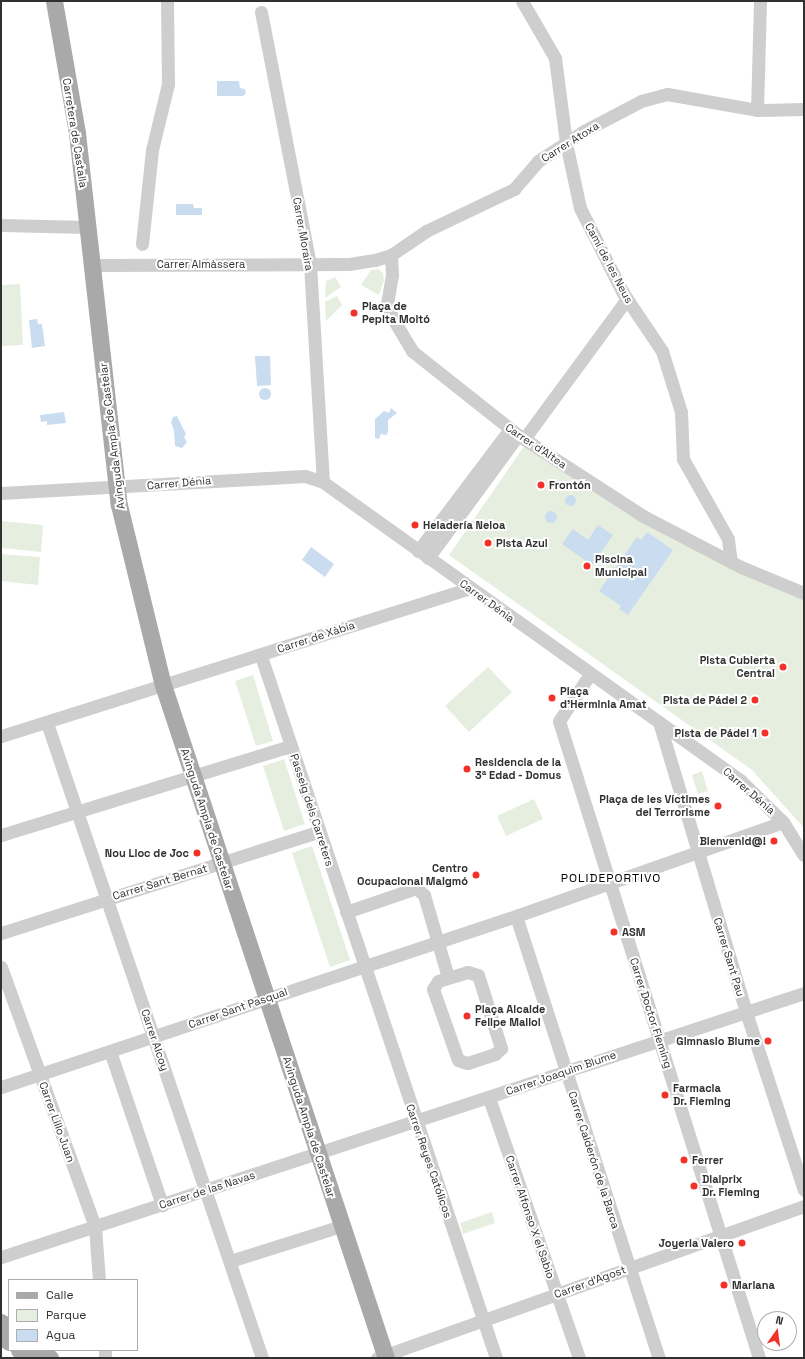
<!DOCTYPE html>
<meta charset="utf-8">
<style>
body{margin:0}
#map{position:relative;width:805px;height:1359px;overflow:hidden;background:#fff;font-family:"Space Grotesk",sans-serif}
div>[style]{position:absolute}
.green>*{inset:0;background:#e6efdf}
.water>*{inset:0;background:#caddf0}
.round{border-radius:50%}
.minor>*{height:13px;margin:-6.5px;padding:0 6.5px;transform-origin:6.5px;border-radius:6.5px;background:#cecece}
.major>*{height:17px;margin:-8.5px;padding:0 8.5px;transform-origin:8.5px;border-radius:8.5px;background:#a9a9a9}
.dots>*{width:11px;height:11px;translate:-50% -50%;box-sizing:border-box;border:2px solid #fff;border-radius:50%}
span{translate:-50% -50%;white-space:nowrap;text-align:center;line-height:1.15;-webkit-text-stroke:4px #fff;paint-order:stroke}
.street-label{font-size:11px;color:#313131}
.poi-label{font-size:11px;color:#313131;font-weight:700}
.left{translate:0 -50%;text-align:left}
.right{translate:-100% -50%;text-align:right}
.neighbourhood-label{font-size:12px;color:#000;letter-spacing:1px}
.frame{position:absolute;inset:0;border:2px solid #313131;pointer-events:none}
.legend{position:absolute;left:8px;top:1279px;width:130px;height:72px;box-sizing:border-box;background:#fff;border:1px solid #adadad;margin:0;padding:5px 7px;list-style:none;font-size:12px;color:#313131}
.legend li{display:flex;align-items:center;gap:8px;height:20px}
.legend b{width:20px;border:1px solid #adadad}
.north{position:absolute;left:757px;top:1311px;width:40px;height:40px;box-sizing:border-box;background:#fff;border:1px solid #adadad;border-radius:50%;rotate:14deg;font-size:11px;font-weight:700;line-height:16px;text-align:center;color:#313131}
.north::after{content:'';display:block;margin:auto;width:14px;height:18px;background:#f33129;clip-path:polygon(50% 0,100% 100%,50% 72%,0 100%)}
</style>
<div id="map">
<div class="green">
<div style="clip-path:polygon(378px 269px,383px 273px,384px 280px,379px 295px,361px 285px,371px 270px)"></div>
<div style="clip-path:polygon(335px 277px,341px 287px,325px 298px,326px 281px)"></div>
<div style="clip-path:polygon(20px 284px,23px 345px,1px 346px,1px 285px)"></div>
<div style="clip-path:polygon(337px 296px,342px 305px,326px 321px,325px 302px)"></div>
<div style="clip-path:polygon(525px 445px,643px 516px,804px 593px,804px 828px,752px 770px,449px 555px)"></div>
<div style="clip-path:polygon(1px 521px,43px 525px,41px 552px,1px 548px)"></div>
<div style="clip-path:polygon(1px 554px,40px 557px,38px 585px,1px 581px)"></div>
<div style="clip-path:polygon(488px 667px,512px 692px,469px 732px,445px 706px)"></div>
<div style="clip-path:polygon(253px 675px,273px 741px,256px 746px,235px 681px)"></div>
<div style="clip-path:polygon(284px 759px,305px 824px,284px 831px,263px 766px)"></div>
<div style="clip-path:polygon(702px 771px,708px 791px,698px 794px,692px 775px)"></div>
<div style="clip-path:polygon(534px 799px,543px 819px,506px 836px,497px 816px)"></div>
<div style="clip-path:polygon(312px 846px,350px 960px,330px 967px,292px 853px)"></div>
<div style="clip-path:polygon(492px 1212px,495px 1223px,463px 1234px,460px 1223px)"></div>
</div>
<div class="water">
<div style="clip-path:polygon(217px 81px,239px 81px,240px 88px,245px 89px,246px 93px,243px 96px,217px 96px)"></div>
<div style="clip-path:polygon(176px 204px,193px 204px,194px 208px,202px 208px,202px 215px,176px 215px)"></div>
<div style="clip-path:polygon(37px 319px,38px 324px,42px 324px,45px 346px,32px 348px,29px 320px)"></div>
<div style="clip-path:polygon(255px 356px,270px 356px,271px 385px,257px 386px)"></div>
<div class="round" style="left:259px;top:388px;width:12px;height:12px"></div>
<div style="clip-path:polygon(391px 408px,397px 413px,388px 420px,388px 432px,386px 435px,381px 434px,379px 439px,375px 438px,375px 419px,384px 411px,389px 413px)"></div>
<div style="clip-path:polygon(64px 412px,66px 423px,47px 425px,47px 421px,41px 422px,40px 415px)"></div>
<div style="clip-path:polygon(177px 416px,186px 434px,184px 437px,187px 442px,182px 448px,175px 446px,174px 431px,171px 422px,173px 417px)"></div>
<div class="round" style="left:564.5px;top:494.5px;width:11px;height:11px"></div>
<div class="round" style="left:545px;top:511px;width:12px;height:12px"></div>
<div style="clip-path:polygon(598px 525px,613px 535px,592px 565px,562px 544px,573px 529px,588px 540px)"></div>
<div style="clip-path:polygon(647px 532px,673px 550px,628px 615px,619px 609px,621px 606px,599px 591px,637px 537px,641px 540px)"></div>
<div style="clip-path:polygon(311px 547px,334px 564px,325px 577px,302px 560px)"></div>
</div>
<div class="minor">
<div style="left:522px;top:1px;width:66px;rotate:59.9deg"></div>
<div style="left:555px;top:58px;width:86px;rotate:82.6deg"></div>
<div style="left:566px;top:143px;width:66px;rotate:77.8deg"></div>
<div style="left:580px;top:208px;width:95px;rotate:63.2deg"></div>
<div style="left:623px;top:293px;width:70px;rotate:56.1deg"></div>
<div style="left:662px;top:351px;width:64px;rotate:72.7deg"></div>
<div style="left:681px;top:412px;width:47px;rotate:87.6deg"></div>
<div style="left:683px;top:459px;width:92px;rotate:60.6deg"></div>
<div style="left:728px;top:539px;width:23px;rotate:83deg"></div>
<div style="left:261px;top:12px;width:257px;rotate:79deg"></div>
<div style="left:310px;top:264px;width:218px;rotate:86.6deg"></div>
<div style="left:757px;top:110px;width:109px;rotate:-88.4deg"></div>
<div style="left:1px;top:225px;width:87px;rotate:1.3deg"></div>
<div style="left:142px;top:244px;width:95px;rotate:-83.9deg"></div>
<div style="left:152px;top:150px;width:68px;rotate:-76.4deg"></div>
<div style="left:168px;top:84px;width:83px;rotate:-90.7deg"></div>
<div style="left:391px;top:255px;width:20px;rotate:87deg"></div>
<div style="left:392px;top:275px;width:28px;rotate:100deg"></div>
<div style="left:387px;top:303px;width:17px;rotate:69deg"></div>
<div style="left:393px;top:319px;width:37px;rotate:59deg"></div>
<div style="left:412px;top:351px;width:135px;rotate:38.4deg"></div>
<div style="left:518px;top:435px;width:149px;rotate:32.9deg"></div>
<div style="left:643px;top:516px;width:110px;rotate:27.5deg"></div>
<div style="left:741px;top:567px;width:68px;rotate:22.4deg"></div>
<div style="left:92px;top:265px;width:257px;rotate:-0.2deg"></div>
<div style="left:349px;top:264px;width:26px;rotate:-9deg"></div>
<div style="left:375px;top:260px;width:17px;rotate:-17deg"></div>
<div style="left:391px;top:255px;width:42px;rotate:-34.4deg"></div>
<div style="left:426px;top:231px;width:98px;rotate:-25.5deg"></div>
<div style="left:514px;top:189px;width:37px;rotate:-49deg"></div>
<div style="left:538px;top:161px;width:55px;rotate:-33.1deg"></div>
<div style="left:584px;top:131px;width:64px;rotate:-27.8deg"></div>
<div style="left:641px;top:101px;width:27px;rotate:-15deg"></div>
<div style="left:667px;top:94px;width:91px;rotate:10.1deg"></div>
<div style="left:757px;top:110px;width:47px;rotate:-1.2deg"></div>
<div style="left:524px;top:439px;width:174px;rotate:-53.7deg"></div>
<div style="left:1px;top:493px;width:304px;rotate:-3.2deg"></div>
<div style="left:305px;top:476px;width:19px;rotate:18deg"></div>
<div style="left:323px;top:482px;width:513px;rotate:35.55deg"></div>
<div style="left:740px;top:780px;width:60px;rotate:44.3deg"></div>
<div style="left:783px;top:822px;width:39px;rotate:58deg"></div>
<div style="left:418px;top:551px;width:153px;rotate:-53deg"></div>
<div style="left:428px;top:558px;width:152px;rotate:-53.8deg"></div>
<div style="left:261px;top:656px;width:740px;rotate:71.49deg"></div>
<div style="left:590px;top:674px;width:56px;rotate:123.4deg"></div>
<div style="left:559px;top:721px;width:668px;rotate:72.57deg"></div>
<div style="left:659px;top:722px;width:303px;rotate:73.3deg"></div>
<div style="left:746px;top:1012px;width:187px;rotate:72deg"></div>
<div style="left:47px;top:723px;width:670px;rotate:71.29deg"></div>
<div style="left:1px;top:736px;width:491px;rotate:-17.5deg"></div>
<div style="left:1px;top:835px;width:302px;rotate:-17.1deg"></div>
<div style="left:346px;top:912px;width:74px;rotate:-18.9deg"></div>
<div style="left:416px;top:888px;width:11px;rotate:41deg"></div>
<div style="left:424px;top:895px;width:85px;rotate:73.7deg"></div>
<div style="left:516px;top:916px;width:465px;rotate:72.1deg"></div>
<div style="left:1px;top:933px;width:333px;rotate:-17.7deg"></div>
<div style="left:1px;top:967px;width:276px;rotate:70.1deg"></div>
<div style="left:95px;top:1227px;width:53px;rotate:85.7deg"></div>
<div style="left:468px;top:972px;width:10px;rotate:17deg"></div>
<div style="left:478px;top:975px;width:77px;rotate:72.5deg"></div>
<div style="left:501px;top:1048px;width:8px;rotate:135deg"></div>
<div style="left:495px;top:1054px;width:29px;rotate:162deg"></div>
<div style="left:467px;top:1063px;width:9px;rotate:-162deg"></div>
<div style="left:458px;top:1060px;width:75px;rotate:-109.4deg"></div>
<div style="left:433px;top:989px;width:9px;rotate:-58deg"></div>
<div style="left:438px;top:981px;width:31px;rotate:-17deg"></div>
<div style="left:110px;top:1051px;width:163px;rotate:71.3deg"></div>
<div style="left:1px;top:1087px;width:543px;rotate:-18.37deg"></div>
<div style="left:516px;top:916px;width:283px;rotate:-19.4deg"></div>
<div style="left:489px;top:1098px;width:275px;rotate:70.9deg"></div>
<div style="left:1px;top:1257px;width:845px;rotate:-18.2deg"></div>
<div style="left:230px;top:1261px;width:116px;rotate:-17.5deg"></div>
<div style="left:105px;top:1350px;width:8px;rotate:90deg"></div>
<div style="left:377px;top:1358px;width:453px;rotate:-19.6deg"></div>
</div>
<div class="major">
<div style="left:54px;top:1px;width:134px;rotate:80.1deg"></div>
<div style="left:77px;top:133px;width:374px;rotate:83.6deg"></div>
<div style="left:119px;top:505px;width:185px;rotate:76.3deg"></div>
<div style="left:163px;top:685px;width:709px;rotate:71.67deg"></div>
<div style="left:1px;top:1322px;width:10px;rotate:37deg"></div>
<div style="left:1px;top:1336px;width:10px;rotate:37deg"></div>
<div style="left:19px;top:1350px;width:14px;rotate:36deg"></div>
<div style="left:39px;top:1350px;width:14px;rotate:36deg"></div>
</div>
<div class="dots">
<div style="left:354px;top:313px;background:#f33129"></div>
<div style="left:541px;top:485px;background:#f33129"></div>
<div style="left:415px;top:525px;background:#f33129"></div>
<div style="left:488px;top:543px;background:#f33129"></div>
<div style="left:587px;top:566px;background:#f33129"></div>
<div style="left:783px;top:667px;background:#f33129"></div>
<div style="left:552px;top:698px;background:#f33129"></div>
<div style="left:755px;top:700px;background:#f33129"></div>
<div style="left:765px;top:733px;background:#f33129"></div>
<div style="left:467px;top:769px;background:#f33129"></div>
<div style="left:718px;top:806px;background:#f33129"></div>
<div style="left:774px;top:841px;background:#f33129"></div>
<div style="left:197px;top:853px;background:#f33129"></div>
<div style="left:476px;top:875px;background:#f33129"></div>
<div style="left:614px;top:932px;background:#f33129"></div>
<div style="left:467px;top:1016px;background:#f33129"></div>
<div style="left:768px;top:1041px;background:#f33129"></div>
<div style="left:665px;top:1095px;background:#f33129"></div>
<div style="left:684px;top:1160px;background:#f33129"></div>
<div style="left:694px;top:1186px;background:#f33129"></div>
<div style="left:742px;top:1243px;background:#f33129"></div>
<div style="left:724px;top:1285px;background:#f33129"></div>
</div>
<div class="street-label">
<span style="left:75px;top:133px;rotate:81deg">Carretera de Castalla</span>
<span style="left:570px;top:142px;rotate:-32deg">Carrer Atoxa</span>
<span style="left:303px;top:234px;rotate:80deg">Carrer Moraira</span>
<span style="left:609px;top:263px;rotate:62deg">Camí de les Neus</span>
<span style="left:201px;top:264px">Carrer Almàssera</span>
<span style="left:112px;top:436px;rotate:-97deg">Avinguda Ampla de Castelar</span>
<span style="left:536px;top:446px;rotate:34deg">Carrer d'Altea</span>
<span style="left:179px;top:483px;rotate:-5deg">Carrer Dénia</span>
<span style="left:487px;top:601px;rotate:36deg">Carrer Dénia</span>
<span style="left:316px;top:637px;rotate:-18deg">Carrer de Xàbia</span>
<span style="left:749px;top:791px;rotate:41deg">Carrer Dénia</span>
<span style="left:312px;top:810px;rotate:72deg">Passeig dels Carreters</span>
<span style="left:207px;top:819px;rotate:72deg">Avinguda Ampla de Castelar</span>
<span style="left:160px;top:882px;rotate:-17deg">Carrer Sant Bernat</span>
<span style="left:729px;top:957px;rotate:73deg">Carrer Sant Pau</span>
<span style="left:238px;top:1008px;rotate:-19deg">Carrer Sant Pasqual</span>
<span style="left:651px;top:1013px;rotate:72deg">Carrer Doctor Fleming</span>
<span style="left:155px;top:1040px;rotate:71deg">Carrer Alcoy</span>
<span style="left:561px;top:1073px;rotate:-19deg">Carrer Joaquim Blume</span>
<span style="left:57px;top:1122px;rotate:70deg">Carrer Lillo Juan</span>
<span style="left:309px;top:1127px;rotate:72deg">Avinguda Ampla de Castelar</span>
<span style="left:594px;top:1160px;rotate:72deg">Carrer Calderón de la Barca</span>
<span style="left:429px;top:1161px;rotate:71deg">Carrer Reyes Católicos</span>
<span style="left:207px;top:1190px;rotate:-18deg">Carrer de las Navas</span>
<span style="left:530px;top:1217px;rotate:71deg">Carrer Alfonso X el Sabio</span>
<span style="left:590px;top:1282px;rotate:-20deg">Carrer d'Agost</span>
</div>
<div class="poi-label">
<span class="left" style="left:362px;top:313px">Plaça de<br>Pepita Moltó</span>
<span class="left" style="left:549px;top:485px">Frontón</span>
<span class="left" style="left:423px;top:525px">Heladería Neloa</span>
<span class="left" style="left:496px;top:543px">Pista Azul</span>
<span class="left" style="left:595px;top:566px">Piscina<br>Municipal</span>
<span class="right" style="left:775px;top:667px">Pista Cubierta<br>Central</span>
<span class="left" style="left:560px;top:698px">Plaça<br>d'Herminia Amat</span>
<span class="right" style="left:747px;top:700px">Pista de Pádel 2</span>
<span class="right" style="left:757px;top:733px">Pista de Pádel 1</span>
<span class="left" style="left:475px;top:769px">Residencia de la<br>3ª Edad - Domus</span>
<span class="right" style="left:710px;top:806px">Plaça de les Víctimes<br>del Terrorisme</span>
<span class="right" style="left:766px;top:841px">Bienvenid@!</span>
<span class="right" style="left:189px;top:853px">Nou Lloc de Joc</span>
<span class="right" style="left:468px;top:875px">Centro<br>Ocupacional Maigmó</span>
<span class="left" style="left:622px;top:932px">ASM</span>
<span class="left" style="left:475px;top:1016px">Plaça Alcalde<br>Felipe Mallol</span>
<span class="right" style="left:760px;top:1041px">Gimnasio Blume</span>
<span class="left" style="left:673px;top:1095px">Farmacia<br>Dr. Fleming</span>
<span class="left" style="left:692px;top:1160px">Ferrer</span>
<span class="left" style="left:702px;top:1186px">Dialprix<br>Dr. Fleming</span>
<span class="right" style="left:734px;top:1243px">Joyeria Valero</span>
<span class="left" style="left:732px;top:1285px">Mariana</span>
</div>
<div class="neighbourhood-label">
<span style="left:611px;top:879px">POLIDEPORTIVO</span>
</div>
<div class="frame"></div>
<ul class="legend">
<li><b style="height:5px;background:#a9a9a9"></b>Calle</li>
<li><b style="height:11px;background:#e6efdf"></b>Parque</li>
<li><b style="height:11px;background:#caddf0"></b>Agua</li>
</ul>
<div class="north">N</div>
</div>
